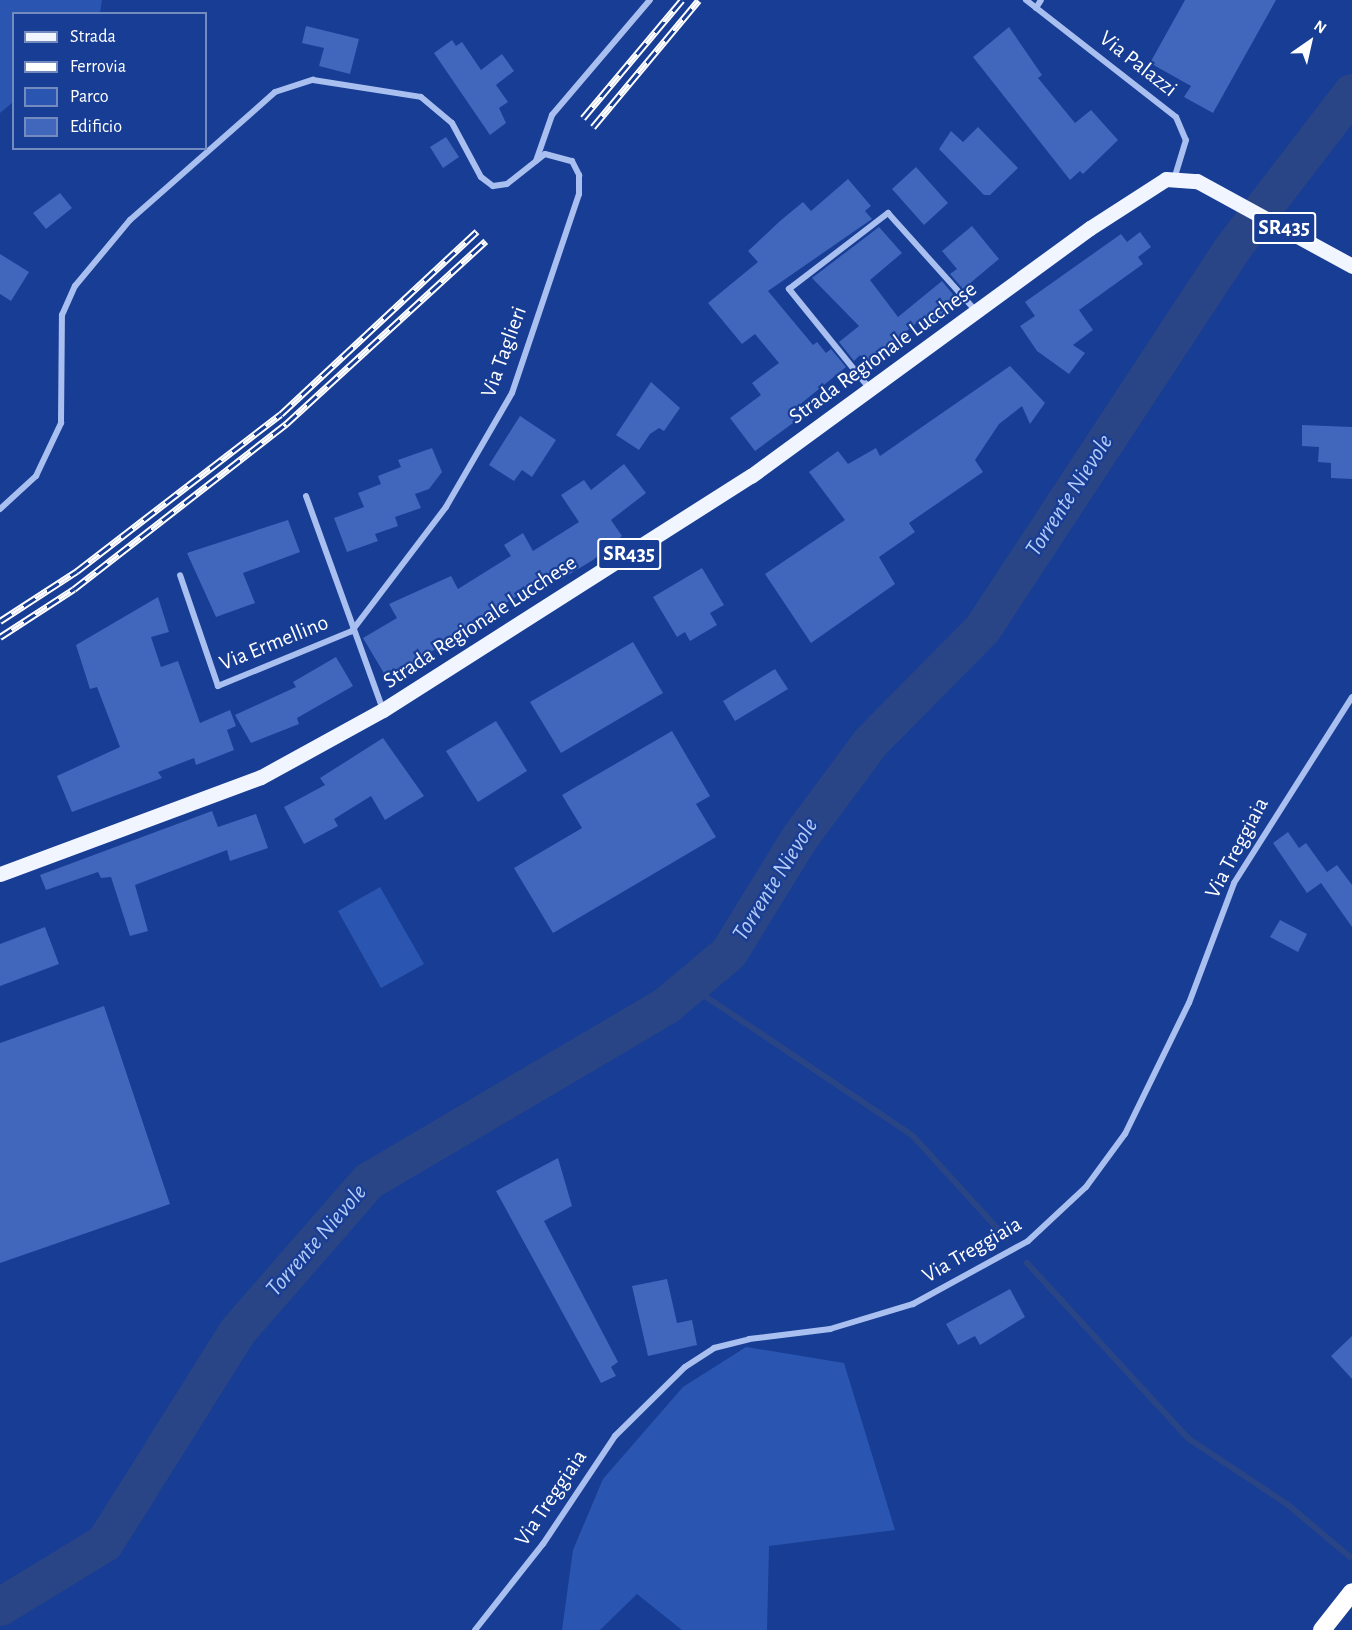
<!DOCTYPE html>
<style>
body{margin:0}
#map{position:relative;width:1352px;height:1630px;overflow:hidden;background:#183d94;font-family:"Alegreya Sans",sans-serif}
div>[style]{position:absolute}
.green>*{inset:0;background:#2a56b2}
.stream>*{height:6px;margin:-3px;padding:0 3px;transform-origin:3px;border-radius:3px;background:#294586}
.river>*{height:38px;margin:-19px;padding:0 19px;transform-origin:19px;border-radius:19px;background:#294586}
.building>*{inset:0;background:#4067bb}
.street>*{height:6px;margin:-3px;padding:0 3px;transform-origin:3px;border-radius:3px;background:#a8bff0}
.primary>*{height:15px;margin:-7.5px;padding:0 7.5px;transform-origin:7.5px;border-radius:7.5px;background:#f1f5ff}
.highway>*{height:18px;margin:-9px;padding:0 9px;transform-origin:9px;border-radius:9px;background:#fff}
.rail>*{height:7px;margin-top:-3.5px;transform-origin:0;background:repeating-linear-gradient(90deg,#183d94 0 14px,#fff 0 28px);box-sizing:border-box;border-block:2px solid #fff}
span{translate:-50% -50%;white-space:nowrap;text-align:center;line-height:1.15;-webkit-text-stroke:4.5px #183d94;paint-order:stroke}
.shield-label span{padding:2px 4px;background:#183d94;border:2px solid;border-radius:4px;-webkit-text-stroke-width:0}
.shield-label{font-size:21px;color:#fff;font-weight:700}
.street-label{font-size:22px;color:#fff}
.water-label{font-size:24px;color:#b4caf7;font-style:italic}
.legend{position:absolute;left:12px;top:12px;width:195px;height:138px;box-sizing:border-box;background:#183d94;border:2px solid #748bbf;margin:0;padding:8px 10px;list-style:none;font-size:18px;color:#fff}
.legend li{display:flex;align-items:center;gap:12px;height:30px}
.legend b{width:30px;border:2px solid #748bbf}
.north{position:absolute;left:1280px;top:12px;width:60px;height:60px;-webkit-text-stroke:4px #183d94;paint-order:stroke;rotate:34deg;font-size:16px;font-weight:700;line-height:24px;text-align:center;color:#fff}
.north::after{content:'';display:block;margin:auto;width:21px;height:27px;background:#fff;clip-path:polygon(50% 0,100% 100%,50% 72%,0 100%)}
</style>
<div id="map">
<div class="green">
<div style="clip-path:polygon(0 0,102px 0,100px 13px,14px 14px,13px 102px,0 113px)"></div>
<div style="clip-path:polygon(380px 887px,424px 964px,381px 988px,338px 911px)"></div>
<div style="clip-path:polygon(746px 1347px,844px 1363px,895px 1530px,769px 1546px,767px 1630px,682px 1630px,637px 1594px,600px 1630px,562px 1630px,573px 1550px,603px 1479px,683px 1387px)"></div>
</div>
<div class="stream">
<div style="left:690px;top:986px;width:269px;rotate:33.9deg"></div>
<div style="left:913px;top:1136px;width:138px;rotate:47.6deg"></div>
<div style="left:1027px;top:1263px;width:239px;rotate:47.4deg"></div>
<div style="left:1189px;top:1439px;width:118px;rotate:33.6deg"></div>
<div style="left:1287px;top:1504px;width:82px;rotate:40.1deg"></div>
</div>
<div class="river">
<div style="left:0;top:1607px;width:123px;rotate:-31.4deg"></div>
<div style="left:105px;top:1543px;width:250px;rotate:-57.9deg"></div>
<div style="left:238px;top:1331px;width:199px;rotate:-48.9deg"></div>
<div style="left:369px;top:1181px;width:345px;rotate:-30.5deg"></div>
<div style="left:666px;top:1006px;width:82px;rotate:-40.1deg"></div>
<div style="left:729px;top:953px;width:134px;rotate:-58.4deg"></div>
<div style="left:799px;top:839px;width:121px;rotate:-53.4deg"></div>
<div style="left:871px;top:742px;width:158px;rotate:-45.3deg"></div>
<div style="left:982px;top:630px;width:452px;rotate:-56.7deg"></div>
<div style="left:1230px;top:252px;width:200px;rotate:-52.5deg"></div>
</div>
<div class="building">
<div style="clip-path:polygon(1185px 0,1276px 0,1213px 113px,1184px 97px,1191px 86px,1150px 63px)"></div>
<div style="clip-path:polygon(306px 26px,359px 39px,350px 74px,319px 66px,324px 48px,302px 43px)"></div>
<div style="clip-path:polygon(1009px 27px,1042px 75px,1038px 78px,1075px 123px,1091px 110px,1118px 140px,1083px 174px,1080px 171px,1070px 180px,973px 57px)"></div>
<div style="clip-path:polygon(452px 40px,456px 46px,462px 42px,481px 70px,502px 54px,514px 71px,496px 85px,508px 102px,499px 108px,506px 123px,490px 135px,434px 53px)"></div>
<div style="clip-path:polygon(978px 127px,1018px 168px,990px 195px,984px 195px,939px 149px,951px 131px,963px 142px)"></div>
<div style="clip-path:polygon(446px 137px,459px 157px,443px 168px,430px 147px)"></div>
<div style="clip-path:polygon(916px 167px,948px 203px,924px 225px,892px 189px)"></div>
<div style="clip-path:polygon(848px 179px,871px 206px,865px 211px,872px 219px,768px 291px,813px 345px,817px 342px,826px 353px,831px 349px,846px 367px,798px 406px,804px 415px,755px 451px,730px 418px,761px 395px,752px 383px,779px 363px,755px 334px,742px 344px,708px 303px,758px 262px,748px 251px,780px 221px,803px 202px,811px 211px)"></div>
<div style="clip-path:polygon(60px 193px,72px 208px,46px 229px,33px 213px)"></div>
<div style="clip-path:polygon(972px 226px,999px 259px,963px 289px,950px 274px,957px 269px,942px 251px)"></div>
<div style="clip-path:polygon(879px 227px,902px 253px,870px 280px,898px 317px,942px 281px,960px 303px,927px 331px,919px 321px,866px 363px,860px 355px,854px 361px,839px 342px,859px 326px,812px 278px)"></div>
<div style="clip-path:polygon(1140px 232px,1151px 247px,1138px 257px,1143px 264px,1079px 310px,1093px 330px,1073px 345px,1085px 353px,1069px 374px,1037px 351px,1020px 326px,1035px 316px,1025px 302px,1121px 234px,1127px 242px)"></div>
<div style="clip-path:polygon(0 254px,29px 272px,11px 301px,0 294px)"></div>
<div style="clip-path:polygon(1010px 366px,1045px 403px,1030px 424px,1022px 406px,999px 424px,975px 460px,983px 472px,909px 523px,915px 532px,879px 557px,895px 584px,811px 643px,765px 574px,845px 520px,809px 472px,838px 451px,848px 464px,876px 448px,880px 456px)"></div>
<div style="clip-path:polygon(651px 382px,680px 408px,664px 431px,659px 428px,650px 434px,639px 450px,616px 435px)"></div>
<div style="clip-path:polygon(520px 416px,556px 440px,532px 477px,522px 470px,514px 481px,489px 465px)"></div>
<div style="clip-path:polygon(1302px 425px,1352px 427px,1352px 479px,1331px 478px,1331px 463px,1318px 462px,1319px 447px,1302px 446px)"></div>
<div style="clip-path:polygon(432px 448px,442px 472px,429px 489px,415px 494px,421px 508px,395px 517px,398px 526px,375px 534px,378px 541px,347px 552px,334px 518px,364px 507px,358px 493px,381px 484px,378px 476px,401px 467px,398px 460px)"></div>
<div style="clip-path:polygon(624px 464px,646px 493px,611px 520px,622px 536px,593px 560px,563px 578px,557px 570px,388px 680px,363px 638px,397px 618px,389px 604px,451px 576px,458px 589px,511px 556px,504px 545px,523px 533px,533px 551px,579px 522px,561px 495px,584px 480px,591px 490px)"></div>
<div style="clip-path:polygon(288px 520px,300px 552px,243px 573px,255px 603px,216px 617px,187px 553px)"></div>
<div style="clip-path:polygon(702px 568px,724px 605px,710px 613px,717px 625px,690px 641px,685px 632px,677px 637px,653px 597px)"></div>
<div style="clip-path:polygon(158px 597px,169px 632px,151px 637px,161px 667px,178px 661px,200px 723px,230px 710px,236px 726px,227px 730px,234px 750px,196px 765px,194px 758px,158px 772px,162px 778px,72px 812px,57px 776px,120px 747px,97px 687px,90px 689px,76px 645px)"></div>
<div style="clip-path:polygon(633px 642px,663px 693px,561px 753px,530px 702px)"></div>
<div style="clip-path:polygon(336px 657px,353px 686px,297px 718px,299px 724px,251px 743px,235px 715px,296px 687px,293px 682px)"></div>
<div style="clip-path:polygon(775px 669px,788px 689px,735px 721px,723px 701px)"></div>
<div style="clip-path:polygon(496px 721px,527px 771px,478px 802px,446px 751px)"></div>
<div style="clip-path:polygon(672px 731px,710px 796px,696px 804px,716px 837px,553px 933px,514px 868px,582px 828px,562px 795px)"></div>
<div style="clip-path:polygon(383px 738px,424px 796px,385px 820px,371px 796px,334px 819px,338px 826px,304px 844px,284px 807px,325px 785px,320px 778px)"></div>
<div style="clip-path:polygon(212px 811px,218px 827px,256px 814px,268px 848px,230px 861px,227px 850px,135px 885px,148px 931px,130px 936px,111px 877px,101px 878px,98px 872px,46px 890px,40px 875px)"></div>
<div style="clip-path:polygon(1288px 832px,1299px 848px,1306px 843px,1327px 872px,1337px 865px,1352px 885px,1352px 927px,1321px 883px,1307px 893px,1273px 843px)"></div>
<div style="clip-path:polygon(1280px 920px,1307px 934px,1298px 952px,1270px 937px)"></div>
<div style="clip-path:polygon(45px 927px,59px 964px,0 986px,0 944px)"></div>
<div style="clip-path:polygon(104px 1006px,170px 1204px,0 1263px,0 1043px)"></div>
<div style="clip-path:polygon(558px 1158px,572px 1206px,544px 1221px,618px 1362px,611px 1367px,616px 1376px,601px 1383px,496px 1191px)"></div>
<div style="clip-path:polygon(667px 1279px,677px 1323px,692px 1320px,697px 1345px,648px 1356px,632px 1286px)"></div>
<div style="clip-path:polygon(1010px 1289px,1025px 1317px,980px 1345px,975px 1336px,958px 1345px,946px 1324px)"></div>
<div style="clip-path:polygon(1352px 1336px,1352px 1379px,1331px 1356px)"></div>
</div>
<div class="street">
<div style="left:1026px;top:0;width:190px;rotate:38deg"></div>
<div style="left:1176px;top:117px;width:25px;rotate:67deg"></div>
<div style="left:1186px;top:140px;width:39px;rotate:107deg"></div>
<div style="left:1036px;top:8px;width:9px;rotate:-58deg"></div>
<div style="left:536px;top:161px;width:49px;rotate:-70.8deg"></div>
<div style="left:552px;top:115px;width:151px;rotate:-49.6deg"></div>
<div style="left:870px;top:389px;width:129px;rotate:-129deg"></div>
<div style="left:789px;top:289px;width:125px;rotate:-37.5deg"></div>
<div style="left:888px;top:213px;width:130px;rotate:48.1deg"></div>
<div style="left:306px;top:496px;width:227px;rotate:70.2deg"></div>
<div style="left:0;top:509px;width:49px;rotate:-42.5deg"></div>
<div style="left:36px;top:476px;width:59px;rotate:-64.7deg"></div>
<div style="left:61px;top:423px;width:108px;rotate:-89.5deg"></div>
<div style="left:62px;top:315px;width:32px;rotate:-66deg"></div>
<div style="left:75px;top:286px;width:86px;rotate:-50.2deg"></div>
<div style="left:130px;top:220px;width:193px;rotate:-41.4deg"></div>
<div style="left:275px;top:92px;width:40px;rotate:-18deg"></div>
<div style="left:313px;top:80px;width:109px;rotate:8.9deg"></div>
<div style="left:421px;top:97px;width:40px;rotate:40deg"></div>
<div style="left:452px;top:123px;width:61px;rotate:61.8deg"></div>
<div style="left:481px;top:177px;width:15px;rotate:37deg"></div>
<div style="left:493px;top:186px;width:14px;rotate:-8deg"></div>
<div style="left:507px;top:184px;width:48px;rotate:-38.3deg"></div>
<div style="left:545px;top:154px;width:28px;rotate:15deg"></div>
<div style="left:572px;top:161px;width:16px;rotate:63deg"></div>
<div style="left:579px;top:175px;width:19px;rotate:90deg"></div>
<div style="left:579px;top:194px;width:210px;rotate:108.6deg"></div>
<div style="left:512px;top:393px;width:132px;rotate:120.1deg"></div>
<div style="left:446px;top:507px;width:156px;rotate:127.2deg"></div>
<div style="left:352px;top:631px;width:145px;rotate:157.7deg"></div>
<div style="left:218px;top:686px;width:117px;rotate:-108.9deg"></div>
<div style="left:475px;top:1630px;width:110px;rotate:-51.7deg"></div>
<div style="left:543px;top:1544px;width:130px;rotate:-56.3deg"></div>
<div style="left:615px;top:1436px;width:98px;rotate:-44.6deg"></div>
<div style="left:685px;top:1367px;width:35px;rotate:-33deg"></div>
<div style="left:714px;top:1348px;width:36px;rotate:-14deg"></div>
<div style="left:749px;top:1339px;width:82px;rotate:-7deg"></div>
<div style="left:830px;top:1329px;width:87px;rotate:-16.8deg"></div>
<div style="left:913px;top:1304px;width:131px;rotate:-28.7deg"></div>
<div style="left:1028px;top:1241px;width:79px;rotate:-43deg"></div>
<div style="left:1086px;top:1187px;width:66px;rotate:-53.7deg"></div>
<div style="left:1125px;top:1134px;width:146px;rotate:-64deg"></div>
<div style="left:1189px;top:1003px;width:128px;rotate:-69.4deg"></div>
<div style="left:1234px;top:883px;width:220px;rotate:-57.6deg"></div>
</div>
<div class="primary">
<div style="left:0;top:874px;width:278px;rotate:-20.4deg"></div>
<div style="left:261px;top:777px;width:139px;rotate:-28.8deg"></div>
<div style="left:383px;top:710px;width:436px;rotate:-32.5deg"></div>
<div style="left:751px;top:476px;width:420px;rotate:-36.2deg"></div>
<div style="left:1090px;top:228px;width:90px;rotate:-32.8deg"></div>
<div style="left:1166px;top:179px;width:31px;rotate:4deg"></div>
<div style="left:1197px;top:181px;width:177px;rotate:28.7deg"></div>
</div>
<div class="highway">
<div style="left:1322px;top:1630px;width:48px;rotate:-51.7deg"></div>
</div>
<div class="rail">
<div style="left:583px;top:118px;width:154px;rotate:-50deg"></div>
<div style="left:593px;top:127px;width:165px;rotate:-50.2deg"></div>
<div style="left:0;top:621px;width:92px;rotate:-33deg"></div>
<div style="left:77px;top:571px;width:257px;rotate:-37.6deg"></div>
<div style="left:281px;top:414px;width:268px;rotate:-43deg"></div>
<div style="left:0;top:637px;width:88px;rotate:-33deg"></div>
<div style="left:74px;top:589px;width:269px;rotate:-37.9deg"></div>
<div style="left:286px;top:424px;width:271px;rotate:-42.5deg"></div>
</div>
<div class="shield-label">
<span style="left:1284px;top:228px">SR435</span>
<span style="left:629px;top:554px">SR435</span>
</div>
<div class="street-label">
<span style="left:1138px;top:64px;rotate:38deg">Via Palazzi</span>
<span style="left:504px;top:352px;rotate:-70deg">Via Taglieri</span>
<span style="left:883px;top:353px;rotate:-36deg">Strada Regionale Lucchese</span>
<span style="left:480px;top:622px;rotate:-33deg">Strada Regionale Lucchese</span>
<span style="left:274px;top:643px;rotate:-22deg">Via Ermellino</span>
<span style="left:1237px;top:848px;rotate:-62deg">Via Treggiaia</span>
<span style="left:972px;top:1250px;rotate:-30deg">Via Treggiaia</span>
<span style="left:551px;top:1498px;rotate:-56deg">Via Treggiaia</span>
</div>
<div class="water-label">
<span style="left:1070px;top:496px;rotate:-57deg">Torrente Nievole</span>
<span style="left:776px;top:880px;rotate:-58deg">Torrente Nievole</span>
<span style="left:317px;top:1241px;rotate:-49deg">Torrente Nievole</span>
</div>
<ul class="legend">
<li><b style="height:8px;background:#f1f5ff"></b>Strada</li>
<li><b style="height:8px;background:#fff"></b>Ferrovia</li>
<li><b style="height:16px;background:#2a56b2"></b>Parco</li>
<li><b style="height:16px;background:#4067bb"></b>Edificio</li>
</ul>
<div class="north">N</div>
</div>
